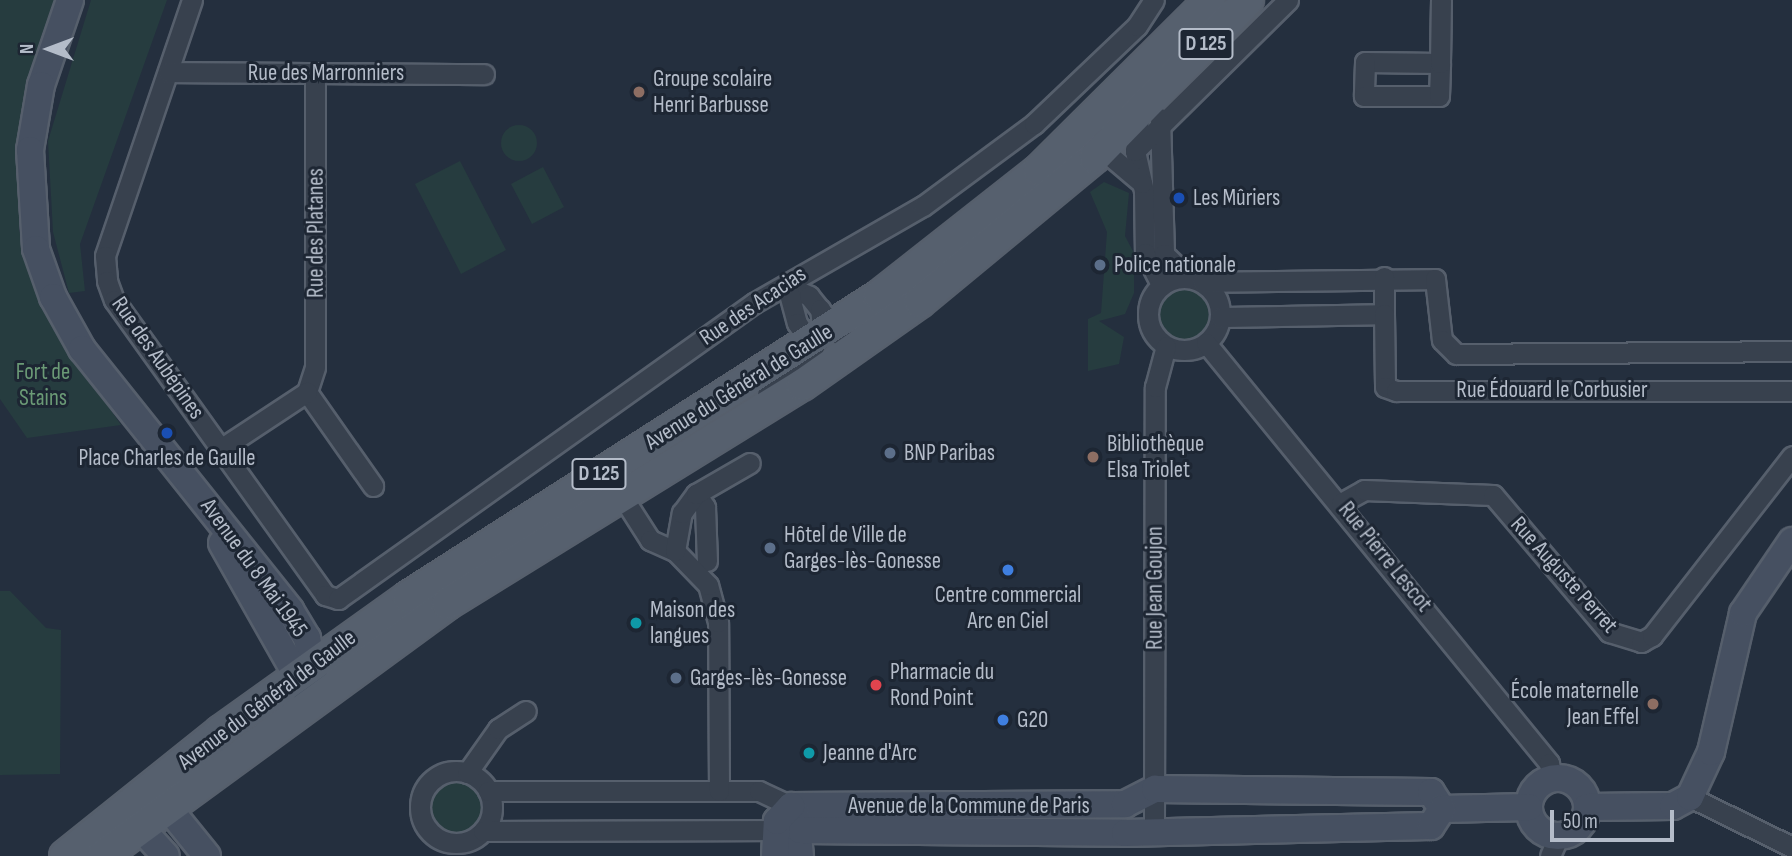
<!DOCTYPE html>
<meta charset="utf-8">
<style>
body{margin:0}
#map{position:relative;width:1792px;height:856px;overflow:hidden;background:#242f3e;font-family:"Sofia Sans Condensed",sans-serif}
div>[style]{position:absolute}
.green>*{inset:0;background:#263c3f}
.round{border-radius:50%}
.roads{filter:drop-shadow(2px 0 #565f6c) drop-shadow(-2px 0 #565f6c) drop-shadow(0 2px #565f6c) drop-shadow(0 -2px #565f6c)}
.street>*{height:19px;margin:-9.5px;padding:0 9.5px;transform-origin:9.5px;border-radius:9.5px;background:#38414e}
.street>.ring{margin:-9.5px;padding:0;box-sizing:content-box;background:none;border:19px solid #38414e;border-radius:50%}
.secondary>*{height:26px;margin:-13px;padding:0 13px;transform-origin:13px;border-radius:13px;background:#465061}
.secondary>.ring{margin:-13px;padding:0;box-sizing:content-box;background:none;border:26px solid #465061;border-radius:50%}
.primary>*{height:30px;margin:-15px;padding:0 15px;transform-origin:15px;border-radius:15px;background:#56606e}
.dots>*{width:19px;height:19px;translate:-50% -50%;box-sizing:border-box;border:4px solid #1d2633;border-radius:50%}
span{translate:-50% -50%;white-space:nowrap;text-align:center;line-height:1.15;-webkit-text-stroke:6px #1d2633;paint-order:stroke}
.shield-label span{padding:2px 5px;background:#1d2633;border:2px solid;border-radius:5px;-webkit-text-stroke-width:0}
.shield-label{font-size:21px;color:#b4bcc9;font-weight:700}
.street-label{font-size:23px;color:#b4bcc9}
.poi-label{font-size:23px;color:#b4bcc9}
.left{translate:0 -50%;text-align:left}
.right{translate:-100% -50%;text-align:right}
.park-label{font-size:23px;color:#6b9a76}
.north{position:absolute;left:14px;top:14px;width:70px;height:70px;-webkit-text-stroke:5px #1d2633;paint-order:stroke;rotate:270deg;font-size:19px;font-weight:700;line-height:28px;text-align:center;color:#b4bcc9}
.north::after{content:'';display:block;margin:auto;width:24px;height:32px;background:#b4bcc9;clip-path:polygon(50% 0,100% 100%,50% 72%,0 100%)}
.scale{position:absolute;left:1550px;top:810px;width:124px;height:32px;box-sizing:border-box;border:4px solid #b4bcc9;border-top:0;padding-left:9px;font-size:21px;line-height:24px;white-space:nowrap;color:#b4bcc9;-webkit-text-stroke:5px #1d2633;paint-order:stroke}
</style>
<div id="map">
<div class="green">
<div style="clip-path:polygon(0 0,60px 0,19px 177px,19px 230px,59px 334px,121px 425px,27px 438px,0 399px)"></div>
<div style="clip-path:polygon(91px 0,167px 0,80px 244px,85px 291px,69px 293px,53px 232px,48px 141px)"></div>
<div class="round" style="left:501px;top:125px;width:36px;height:36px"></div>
<div style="clip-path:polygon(460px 161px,506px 250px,461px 274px,415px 184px)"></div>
<div style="clip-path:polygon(543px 167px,564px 207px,532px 224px,511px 184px)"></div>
<div style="clip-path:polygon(1104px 182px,1129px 193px,1125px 236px,1134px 253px,1134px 293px,1125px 314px,1099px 321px,1124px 337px,1119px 364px,1088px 371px,1088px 319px,1101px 313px,1107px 232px,1090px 192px)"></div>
<div class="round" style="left:1155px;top:288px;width:54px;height:54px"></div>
<div style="clip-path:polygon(0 591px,10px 591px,46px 628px,61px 630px,60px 774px,0 775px)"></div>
<div class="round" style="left:420px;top:771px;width:72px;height:72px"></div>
</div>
<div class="roads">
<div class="street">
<div style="left:192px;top:0;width:270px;rotate:108.8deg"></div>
<div style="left:105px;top:256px;width:25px;rotate:85deg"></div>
<div style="left:107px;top:281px;width:20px;rotate:70deg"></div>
<div style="left:114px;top:300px;width:363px;rotate:54.4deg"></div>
<div style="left:325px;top:595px;width:14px;rotate:17deg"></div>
<div style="left:338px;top:599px;width:511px;rotate:-35.43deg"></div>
<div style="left:754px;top:303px;width:195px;rotate:-29.9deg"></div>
<div style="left:923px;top:206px;width:138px;rotate:-36.5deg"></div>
<div style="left:1034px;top:124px;width:142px;rotate:-43.6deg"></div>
<div style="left:1137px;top:26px;width:31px;rotate:-57deg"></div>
<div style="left:1440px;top:63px;width:75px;rotate:-179.2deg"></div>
<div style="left:1365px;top:62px;width:34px;rotate:92deg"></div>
<div style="left:1364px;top:96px;width:75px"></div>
<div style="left:1439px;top:96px;width:33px;rotate:-88deg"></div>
<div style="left:1440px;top:63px;width:63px;rotate:-89.1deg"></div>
<div style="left:168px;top:72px;width:316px;rotate:0.4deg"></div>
<div style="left:1140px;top:110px;width:41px;rotate:97deg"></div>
<div style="left:1135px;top:151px;width:41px;rotate:77.3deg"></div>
<div style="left:1144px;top:191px;width:62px;rotate:89.1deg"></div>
<div style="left:1145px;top:253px;width:36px;rotate:63deg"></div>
<div style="left:1160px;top:118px;width:136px;rotate:88.3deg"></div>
<div style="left:1164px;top:254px;width:33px;rotate:44deg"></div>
<div style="left:1103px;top:150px;width:51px;rotate:40.2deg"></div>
<div style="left:1135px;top:151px;width:215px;rotate:-44.6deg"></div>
<div class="ring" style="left:1148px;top:278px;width:53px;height:53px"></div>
<div style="left:1202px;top:282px;width:233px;rotate:-0.7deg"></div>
<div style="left:1435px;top:279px;width:61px;rotate:83.5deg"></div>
<div style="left:1442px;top:340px;width:20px;rotate:45deg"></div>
<div style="left:1456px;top:354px;width:336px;rotate:-0.5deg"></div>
<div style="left:787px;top:286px;width:24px;rotate:24deg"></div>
<div style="left:809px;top:296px;width:70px;rotate:51.3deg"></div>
<div style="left:787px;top:286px;width:38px;rotate:75deg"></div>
<div style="left:797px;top:323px;width:30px;rotate:56deg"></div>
<div style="left:1384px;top:314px;width:37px;rotate:-90deg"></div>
<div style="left:1220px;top:317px;width:164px;rotate:-1deg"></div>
<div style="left:1384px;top:314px;width:73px;rotate:89.2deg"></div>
<div style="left:1385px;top:387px;width:12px;rotate:20deg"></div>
<div style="left:1396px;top:391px;width:396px"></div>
<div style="left:1206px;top:343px;width:542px;rotate:50.76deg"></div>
<div style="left:1549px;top:763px;width:16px;rotate:79deg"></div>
<div style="left:307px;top:392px;width:26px;rotate:-72deg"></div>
<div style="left:315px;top:367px;width:294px;rotate:-90deg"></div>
<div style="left:307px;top:392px;width:115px;rotate:54.9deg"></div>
<div style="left:767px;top:394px;width:81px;rotate:-46deg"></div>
<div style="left:823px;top:336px;width:27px;rotate:-96deg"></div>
<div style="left:222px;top:448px;width:102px;rotate:-33.4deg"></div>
<div style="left:620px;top:493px;width:56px;rotate:57.4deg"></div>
<div style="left:650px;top:540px;width:27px;rotate:24deg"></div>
<div style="left:696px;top:494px;width:16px;rotate:55deg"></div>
<div style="left:705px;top:507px;width:54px;rotate:87.9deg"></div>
<div style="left:1341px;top:503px;width:26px;rotate:-29deg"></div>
<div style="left:1364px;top:490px;width:129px;rotate:2.2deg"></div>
<div style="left:1493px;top:495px;width:180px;rotate:49.7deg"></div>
<div style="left:1609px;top:632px;width:34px;rotate:17deg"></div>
<div style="left:1641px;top:642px;width:13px;rotate:-29deg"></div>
<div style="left:1652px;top:636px;width:228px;rotate:-52.1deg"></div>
<div class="ring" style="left:420px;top:771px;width:53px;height:53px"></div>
<div style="left:467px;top:773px;width:54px;rotate:-54.8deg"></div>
<div style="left:498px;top:729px;width:33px;rotate:-33deg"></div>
<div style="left:488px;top:791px;width:271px"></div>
<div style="left:759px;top:791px;width:35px;rotate:25deg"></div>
<div style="left:719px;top:791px;width:169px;rotate:-90.3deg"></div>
<div style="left:718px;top:622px;width:38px;rotate:-105deg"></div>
<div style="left:708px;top:585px;width:47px;rotate:-134.1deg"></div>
<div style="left:675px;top:551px;width:39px;rotate:-80deg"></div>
<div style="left:682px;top:513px;width:24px;rotate:-54deg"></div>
<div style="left:696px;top:494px;width:62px;rotate:-29.9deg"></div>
<div style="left:1690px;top:797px;width:114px;rotate:26.1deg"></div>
<div style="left:483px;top:831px;width:307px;rotate:-0.2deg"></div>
<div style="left:1154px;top:831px;width:444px;rotate:-89.9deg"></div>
<div style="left:1155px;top:387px;width:42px;rotate:-75deg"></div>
<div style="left:1550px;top:856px;width:21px;rotate:-67deg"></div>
</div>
<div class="secondary">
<div style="left:70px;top:0;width:90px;rotate:108.8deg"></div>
<div style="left:41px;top:85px;width:66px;rotate:99.6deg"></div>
<div style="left:30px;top:150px;width:99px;rotate:86.5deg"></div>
<div style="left:36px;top:249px;width:51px;rotate:70.5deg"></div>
<div style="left:53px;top:297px;width:60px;rotate:60.9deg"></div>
<div style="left:82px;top:349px;width:334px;rotate:51.4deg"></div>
<div style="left:290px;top:610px;width:33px;rotate:59deg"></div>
<div style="left:307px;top:638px;width:48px;rotate:79.2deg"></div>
<div style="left:222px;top:543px;width:175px;rotate:60.5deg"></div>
<div class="ring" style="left:1529px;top:778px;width:32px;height:32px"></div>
<div style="left:156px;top:793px;width:81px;rotate:51deg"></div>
<div style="left:791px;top:806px;width:334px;rotate:-0.3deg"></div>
<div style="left:1125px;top:804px;width:34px;rotate:-27deg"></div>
<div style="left:1155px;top:789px;width:276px;rotate:0.6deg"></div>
<div style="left:1431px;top:792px;width:20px;rotate:57deg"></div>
<div style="left:1587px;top:807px;width:86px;rotate:-0.7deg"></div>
<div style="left:1673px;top:806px;width:19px;rotate:-28deg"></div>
<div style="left:1690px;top:797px;width:50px;rotate:-65deg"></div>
<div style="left:1711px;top:752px;width:143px;rotate:-77deg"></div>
<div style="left:1743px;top:613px;width:87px;rotate:-55.8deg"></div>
<div style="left:1442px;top:809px;width:87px;rotate:-1.3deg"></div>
<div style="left:126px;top:812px;width:59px;rotate:47.7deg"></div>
<div style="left:796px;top:814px;width:42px;rotate:84.6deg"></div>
<div style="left:800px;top:830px;width:325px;rotate:0.5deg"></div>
<div style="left:1125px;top:833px;width:306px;rotate:-1.3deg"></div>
<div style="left:1431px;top:826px;width:20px;rotate:-57deg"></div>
<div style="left:775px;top:856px;width:35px;rotate:-87deg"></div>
<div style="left:777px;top:821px;width:21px;rotate:-47deg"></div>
</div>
<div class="primary">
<div style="left:65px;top:856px;width:200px;rotate:-38.7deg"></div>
<div style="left:221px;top:731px;width:230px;rotate:-35.6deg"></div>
<div style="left:408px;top:597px;width:559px;rotate:-32.58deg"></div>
<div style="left:879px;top:296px;width:204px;rotate:-38.2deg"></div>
<div style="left:1039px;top:170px;width:241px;rotate:-44.8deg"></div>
<div style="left:103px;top:856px;width:426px;rotate:-36.2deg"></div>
<div style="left:447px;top:604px;width:417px;rotate:-31.7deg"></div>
<div style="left:802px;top:385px;width:144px;rotate:-35.1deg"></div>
<div style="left:920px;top:302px;width:227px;rotate:-39.6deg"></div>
<div style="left:1095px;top:157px;width:219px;rotate:-45.7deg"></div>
</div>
</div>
<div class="dots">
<div style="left:639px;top:92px;background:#8d6e63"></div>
<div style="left:1179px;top:198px;background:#1a4fb4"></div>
<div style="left:1100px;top:265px;background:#5c6f8a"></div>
<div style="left:167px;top:433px;background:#1a4fb4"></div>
<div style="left:890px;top:453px;background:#5c6f8a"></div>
<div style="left:1093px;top:457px;background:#8d6e63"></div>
<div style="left:770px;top:548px;background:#5c6f8a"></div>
<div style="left:1008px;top:570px;background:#3f7fe0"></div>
<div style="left:636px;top:623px;background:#0f9aa8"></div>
<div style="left:676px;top:678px;background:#5c6f8a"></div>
<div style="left:876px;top:685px;background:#e0444e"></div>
<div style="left:1653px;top:704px;background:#8d6e63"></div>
<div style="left:1003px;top:720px;background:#3f7fe0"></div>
<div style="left:809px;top:753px;background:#0f9aa8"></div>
</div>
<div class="shield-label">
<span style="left:1206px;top:44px">D 125</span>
<span style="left:599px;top:474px">D 125</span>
</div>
<div class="street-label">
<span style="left:326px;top:73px">Rue des Marronniers</span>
<span style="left:316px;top:233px;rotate:-90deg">Rue des Platanes</span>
<span style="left:753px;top:306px;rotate:-34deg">Rue des Acacias</span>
<span style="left:158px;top:358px;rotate:55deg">Rue des Aubépines</span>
<span style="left:739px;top:387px;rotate:-32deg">Avenue du Général de Gaulle</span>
<span style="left:1552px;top:390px">Rue Édouard le Corbusier</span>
<span style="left:1385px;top:557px;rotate:51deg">Rue Pierre Lescot</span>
<span style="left:254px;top:568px;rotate:54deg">Avenue du 8 Mai 1945</span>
<span style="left:1564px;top:575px;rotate:48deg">Rue Auguste Perret</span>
<span style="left:1155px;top:588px;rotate:-90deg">Rue Jean Goujon</span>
<span style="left:267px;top:700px;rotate:-37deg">Avenue du Général de Gaulle</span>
<span style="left:969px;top:806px">Avenue de la Commune de Paris</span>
</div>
<div class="poi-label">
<span class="left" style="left:653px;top:92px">Groupe scolaire<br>Henri Barbusse</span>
<span class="left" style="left:1193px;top:198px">Les Mûriers</span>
<span class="left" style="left:1114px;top:265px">Police nationale</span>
<span class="left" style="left:1107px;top:457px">Bibliothèque<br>Elsa Triolet</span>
<span class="left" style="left:904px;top:453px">BNP Paribas</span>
<span style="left:167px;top:458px">Place Charles de Gaulle</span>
<span class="left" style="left:784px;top:548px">Hôtel de Ville de<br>Garges-lès-Gonesse</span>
<span style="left:1008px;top:608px">Centre commercial<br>Arc en Ciel</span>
<span class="left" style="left:650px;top:623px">Maison des<br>langues</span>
<span class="left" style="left:890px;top:685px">Pharmacie du<br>Rond Point</span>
<span class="left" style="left:690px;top:678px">Garges-lès-Gonesse</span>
<span class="right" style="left:1639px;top:704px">École maternelle<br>Jean Effel</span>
<span class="left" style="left:1017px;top:720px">G20</span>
<span class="left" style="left:823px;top:753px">Jeanne d'Arc</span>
</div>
<div class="park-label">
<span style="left:43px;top:385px">Fort de<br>Stains</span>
</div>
<div class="north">N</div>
<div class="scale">50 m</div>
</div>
